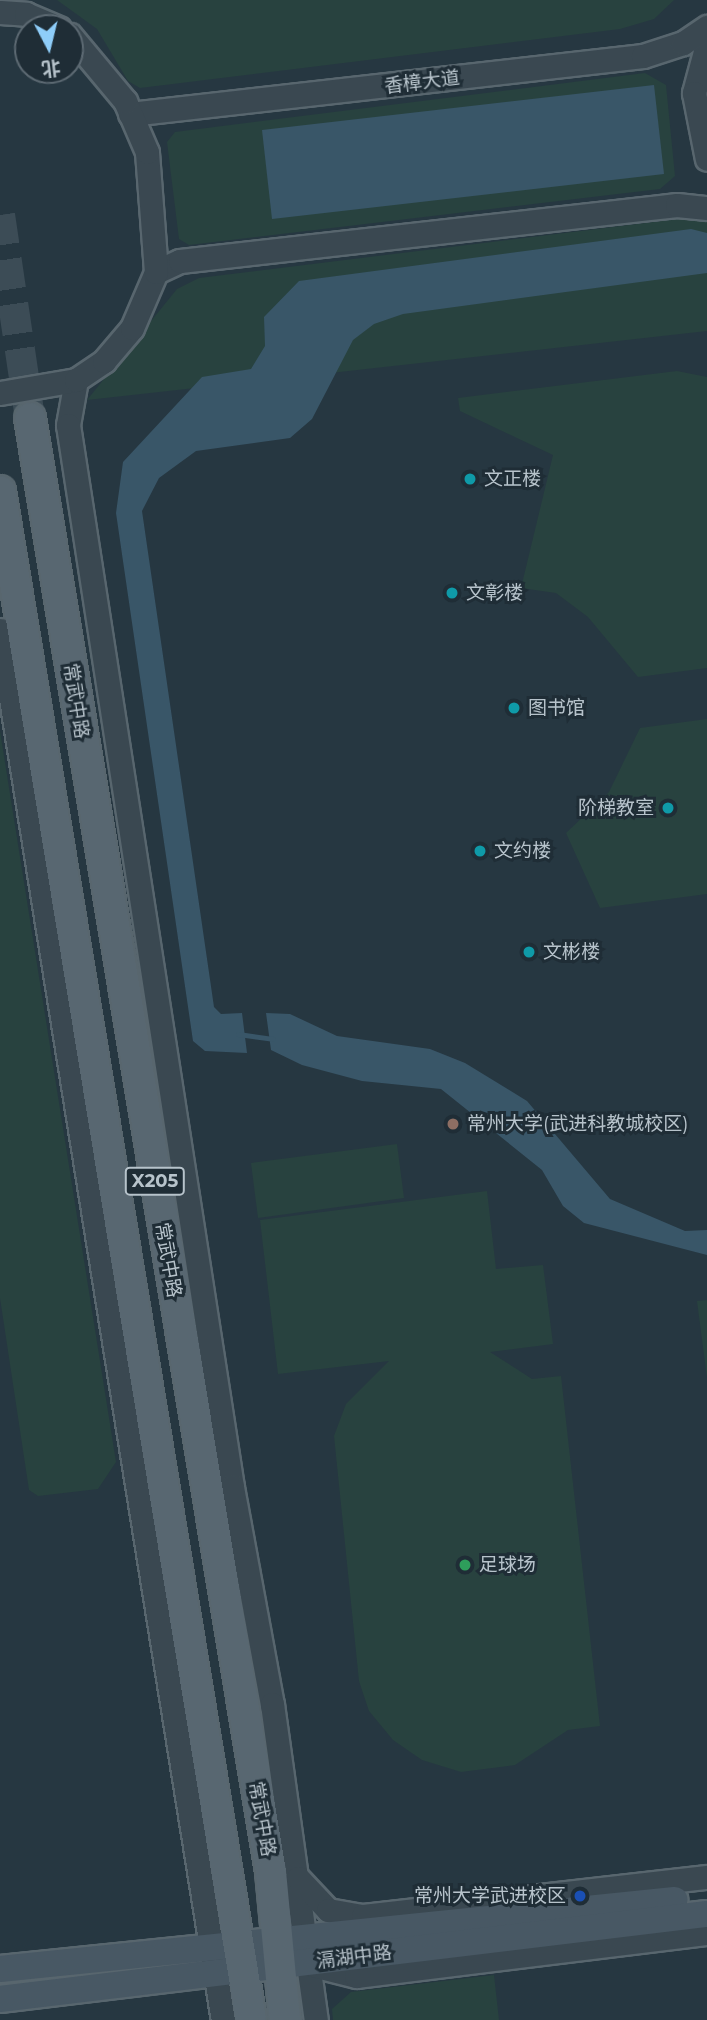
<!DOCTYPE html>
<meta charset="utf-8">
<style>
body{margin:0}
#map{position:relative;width:707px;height:2020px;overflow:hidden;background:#263741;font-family:Montserrat,"Noto Sans SC",sans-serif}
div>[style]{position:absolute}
.green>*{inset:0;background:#28423f}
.water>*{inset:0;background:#395668}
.stream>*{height:5px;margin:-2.5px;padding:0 2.5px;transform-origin:2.5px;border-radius:2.5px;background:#395668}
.primary-tunnel>*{height:30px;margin-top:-15px;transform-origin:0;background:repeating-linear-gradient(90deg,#3c4c56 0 30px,transparent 0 45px)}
.roads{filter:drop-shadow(2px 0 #58666e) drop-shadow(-2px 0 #58666e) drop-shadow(0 2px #58666e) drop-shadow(0 -2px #58666e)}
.tertiary>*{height:23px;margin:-11.5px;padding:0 11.5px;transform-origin:11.5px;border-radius:11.5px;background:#3a4851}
.secondary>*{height:26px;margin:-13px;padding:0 13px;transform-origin:13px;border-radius:13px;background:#485864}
.primary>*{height:30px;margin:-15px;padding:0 15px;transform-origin:15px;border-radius:15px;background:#586771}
.dots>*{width:19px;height:19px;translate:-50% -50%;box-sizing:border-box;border:4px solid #1f2d36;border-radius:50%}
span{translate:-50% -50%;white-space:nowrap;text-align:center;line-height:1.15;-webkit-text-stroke:6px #1f2d36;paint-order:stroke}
.shield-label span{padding:2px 5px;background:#1f2d36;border:2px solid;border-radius:5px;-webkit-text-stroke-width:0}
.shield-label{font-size:18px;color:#b7c3cb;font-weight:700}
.street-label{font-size:19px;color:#b7c3cb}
.poi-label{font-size:19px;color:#b7c3cb}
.left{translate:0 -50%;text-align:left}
.right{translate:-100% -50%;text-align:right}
.north{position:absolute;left:14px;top:14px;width:70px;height:70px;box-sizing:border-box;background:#1f2d36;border:2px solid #5c6972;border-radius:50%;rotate:173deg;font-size:19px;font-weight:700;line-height:28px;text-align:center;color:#b7c3cb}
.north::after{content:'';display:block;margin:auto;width:24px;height:32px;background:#8ecdf9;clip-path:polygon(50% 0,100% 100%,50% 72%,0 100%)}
</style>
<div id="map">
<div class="green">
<div style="clip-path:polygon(57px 0,674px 0,654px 19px,620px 29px,140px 88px,128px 81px,97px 29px)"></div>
<div style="clip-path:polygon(645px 73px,666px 85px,675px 176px,660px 189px,189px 245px,179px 239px,167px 142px,175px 132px)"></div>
<div style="clip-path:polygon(694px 217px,707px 221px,707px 331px,87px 400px,177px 289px,199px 278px)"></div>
<div style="clip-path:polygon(677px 371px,707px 377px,707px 668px,638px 677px,588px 617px,556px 593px,521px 588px,553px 455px,460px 411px,458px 398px)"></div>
<div style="clip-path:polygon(707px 719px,707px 894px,600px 908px,566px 833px,609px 792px,640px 728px)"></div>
<div style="clip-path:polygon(0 731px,116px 1462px,98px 1489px,38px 1496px,29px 1490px,0 1298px)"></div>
<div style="clip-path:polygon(397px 1144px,404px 1198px,258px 1218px,251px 1163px)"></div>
<div style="clip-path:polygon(487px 1191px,496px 1269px,543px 1265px,553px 1344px,490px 1352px,532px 1379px,561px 1376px,600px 1726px,568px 1730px,515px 1765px,461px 1772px,422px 1760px,393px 1740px,369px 1711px,359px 1681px,334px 1436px,346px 1404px,389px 1361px,278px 1374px,260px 1220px)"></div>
<div style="clip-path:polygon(707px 1300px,707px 1378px,697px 1301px)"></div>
<div style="clip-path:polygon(494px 1975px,499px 2020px,333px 2020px,332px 2009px,351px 1992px)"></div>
</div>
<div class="water">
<div style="clip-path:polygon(654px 85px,664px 174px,272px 219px,262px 130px)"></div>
<div style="clip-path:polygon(691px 229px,707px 233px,707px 273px,403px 314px,374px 324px,353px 340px,312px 419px,290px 438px,196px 451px,159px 478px,142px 511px,214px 1007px,221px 1014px,242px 1013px,247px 1053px,205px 1051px,193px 1041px,116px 513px,123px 462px,202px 377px,251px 369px,265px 346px,264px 317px,299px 281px)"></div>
<div style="clip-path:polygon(266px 1013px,290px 1014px,337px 1036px,430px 1049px,465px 1063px,527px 1101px,610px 1199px,685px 1231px,707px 1230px,707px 1255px,584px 1223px,563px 1206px,542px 1170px,441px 1089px,362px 1081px,302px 1065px,271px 1050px)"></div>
</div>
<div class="stream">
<div style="left:238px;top:1034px;width:35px;rotate:8deg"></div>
</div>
<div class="primary-tunnel">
<div style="left:0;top:215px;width:205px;rotate:81.6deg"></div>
</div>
<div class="roads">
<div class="tertiary">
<div style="left:0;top:12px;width:26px;rotate:4deg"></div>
<div style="left:26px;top:14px;width:36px;rotate:23deg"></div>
<div style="left:707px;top:44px;width:51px;rotate:104.9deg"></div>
<div style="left:694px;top:93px;width:67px;rotate:78.9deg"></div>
<div style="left:130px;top:114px;width:516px;rotate:-6.45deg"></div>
<div style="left:643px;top:56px;width:42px;rotate:-18deg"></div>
<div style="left:683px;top:43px;width:29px;rotate:-34deg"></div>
<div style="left:156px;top:272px;width:26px;rotate:-25deg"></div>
<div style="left:180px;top:261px;width:500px;rotate:-6.43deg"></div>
<div style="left:677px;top:205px;width:30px;rotate:6deg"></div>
<div style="left:76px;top:380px;width:46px;rotate:100.1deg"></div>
<div style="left:68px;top:425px;width:1075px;rotate:81.22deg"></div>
<div style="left:232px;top:1487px;width:221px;rotate:79.6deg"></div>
<div style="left:272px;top:1704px;width:319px;rotate:82.1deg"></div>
<div style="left:0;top:393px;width:77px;rotate:-9.7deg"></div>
<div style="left:76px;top:380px;width:34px;rotate:-34deg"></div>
<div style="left:104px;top:361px;width:43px;rotate:-49.7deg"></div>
<div style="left:132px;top:328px;width:61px;rotate:-66.8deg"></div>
<div style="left:156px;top:272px;width:120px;rotate:-94.3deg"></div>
<div style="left:147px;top:152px;width:56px;rotate:-113.3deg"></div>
<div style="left:125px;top:101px;width:86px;rotate:-129.8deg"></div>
<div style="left:0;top:630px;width:1408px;rotate:80.89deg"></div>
<div style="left:298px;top:1878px;width:44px;rotate:46.8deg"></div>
<div style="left:328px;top:1910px;width:36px;rotate:10deg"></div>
<div style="left:363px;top:1916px;width:346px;rotate:-6.5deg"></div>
<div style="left:309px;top:1964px;width:49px;rotate:14.3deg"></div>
<div style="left:356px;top:1976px;width:354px;rotate:-7deg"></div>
</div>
<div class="secondary">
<div style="left:0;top:1969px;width:678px;rotate:-5.85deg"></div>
<div style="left:0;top:1999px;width:712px;rotate:-6.86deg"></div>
</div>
<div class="primary">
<div style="left:30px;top:418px;width:1474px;rotate:80.59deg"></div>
<div style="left:271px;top:1872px;width:149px;rotate:84.6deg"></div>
<div style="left:0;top:491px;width:1549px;rotate:80.68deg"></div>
</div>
</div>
<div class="dots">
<div style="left:470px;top:479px;background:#0f9aa8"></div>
<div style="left:452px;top:593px;background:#0f9aa8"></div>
<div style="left:514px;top:708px;background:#0f9aa8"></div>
<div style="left:668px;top:808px;background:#0f9aa8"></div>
<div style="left:480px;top:851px;background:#0f9aa8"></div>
<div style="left:529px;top:952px;background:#0f9aa8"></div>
<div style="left:453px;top:1124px;background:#8d6e63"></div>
<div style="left:465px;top:1565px;background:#2e9e5b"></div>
<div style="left:580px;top:1896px;background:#1a4fb4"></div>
</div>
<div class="shield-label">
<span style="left:155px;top:1181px">X205</span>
</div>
<div class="street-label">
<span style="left:422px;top:82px;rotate:-7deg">香樟大道</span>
<span style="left:76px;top:701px;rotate:81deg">常武中路</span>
<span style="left:168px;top:1260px;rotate:80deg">常武中路</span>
<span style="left:262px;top:1819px;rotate:80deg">常武中路</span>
<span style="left:354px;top:1957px;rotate:-7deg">滆湖中路</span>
</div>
<div class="poi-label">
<span class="left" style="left:484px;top:479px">文正楼</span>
<span class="left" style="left:466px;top:593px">文彰楼</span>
<span class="left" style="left:528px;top:708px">图书馆</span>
<span class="right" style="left:654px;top:808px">阶梯教室</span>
<span class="left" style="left:494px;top:851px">文约楼</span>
<span class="left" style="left:543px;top:952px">文彬楼</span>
<span class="left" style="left:467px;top:1124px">常州大学(武进科教城校区)</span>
<span class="left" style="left:479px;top:1565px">足球场</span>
<span class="right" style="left:566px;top:1896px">常州大学武进校区</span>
</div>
<div class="north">北</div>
</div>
